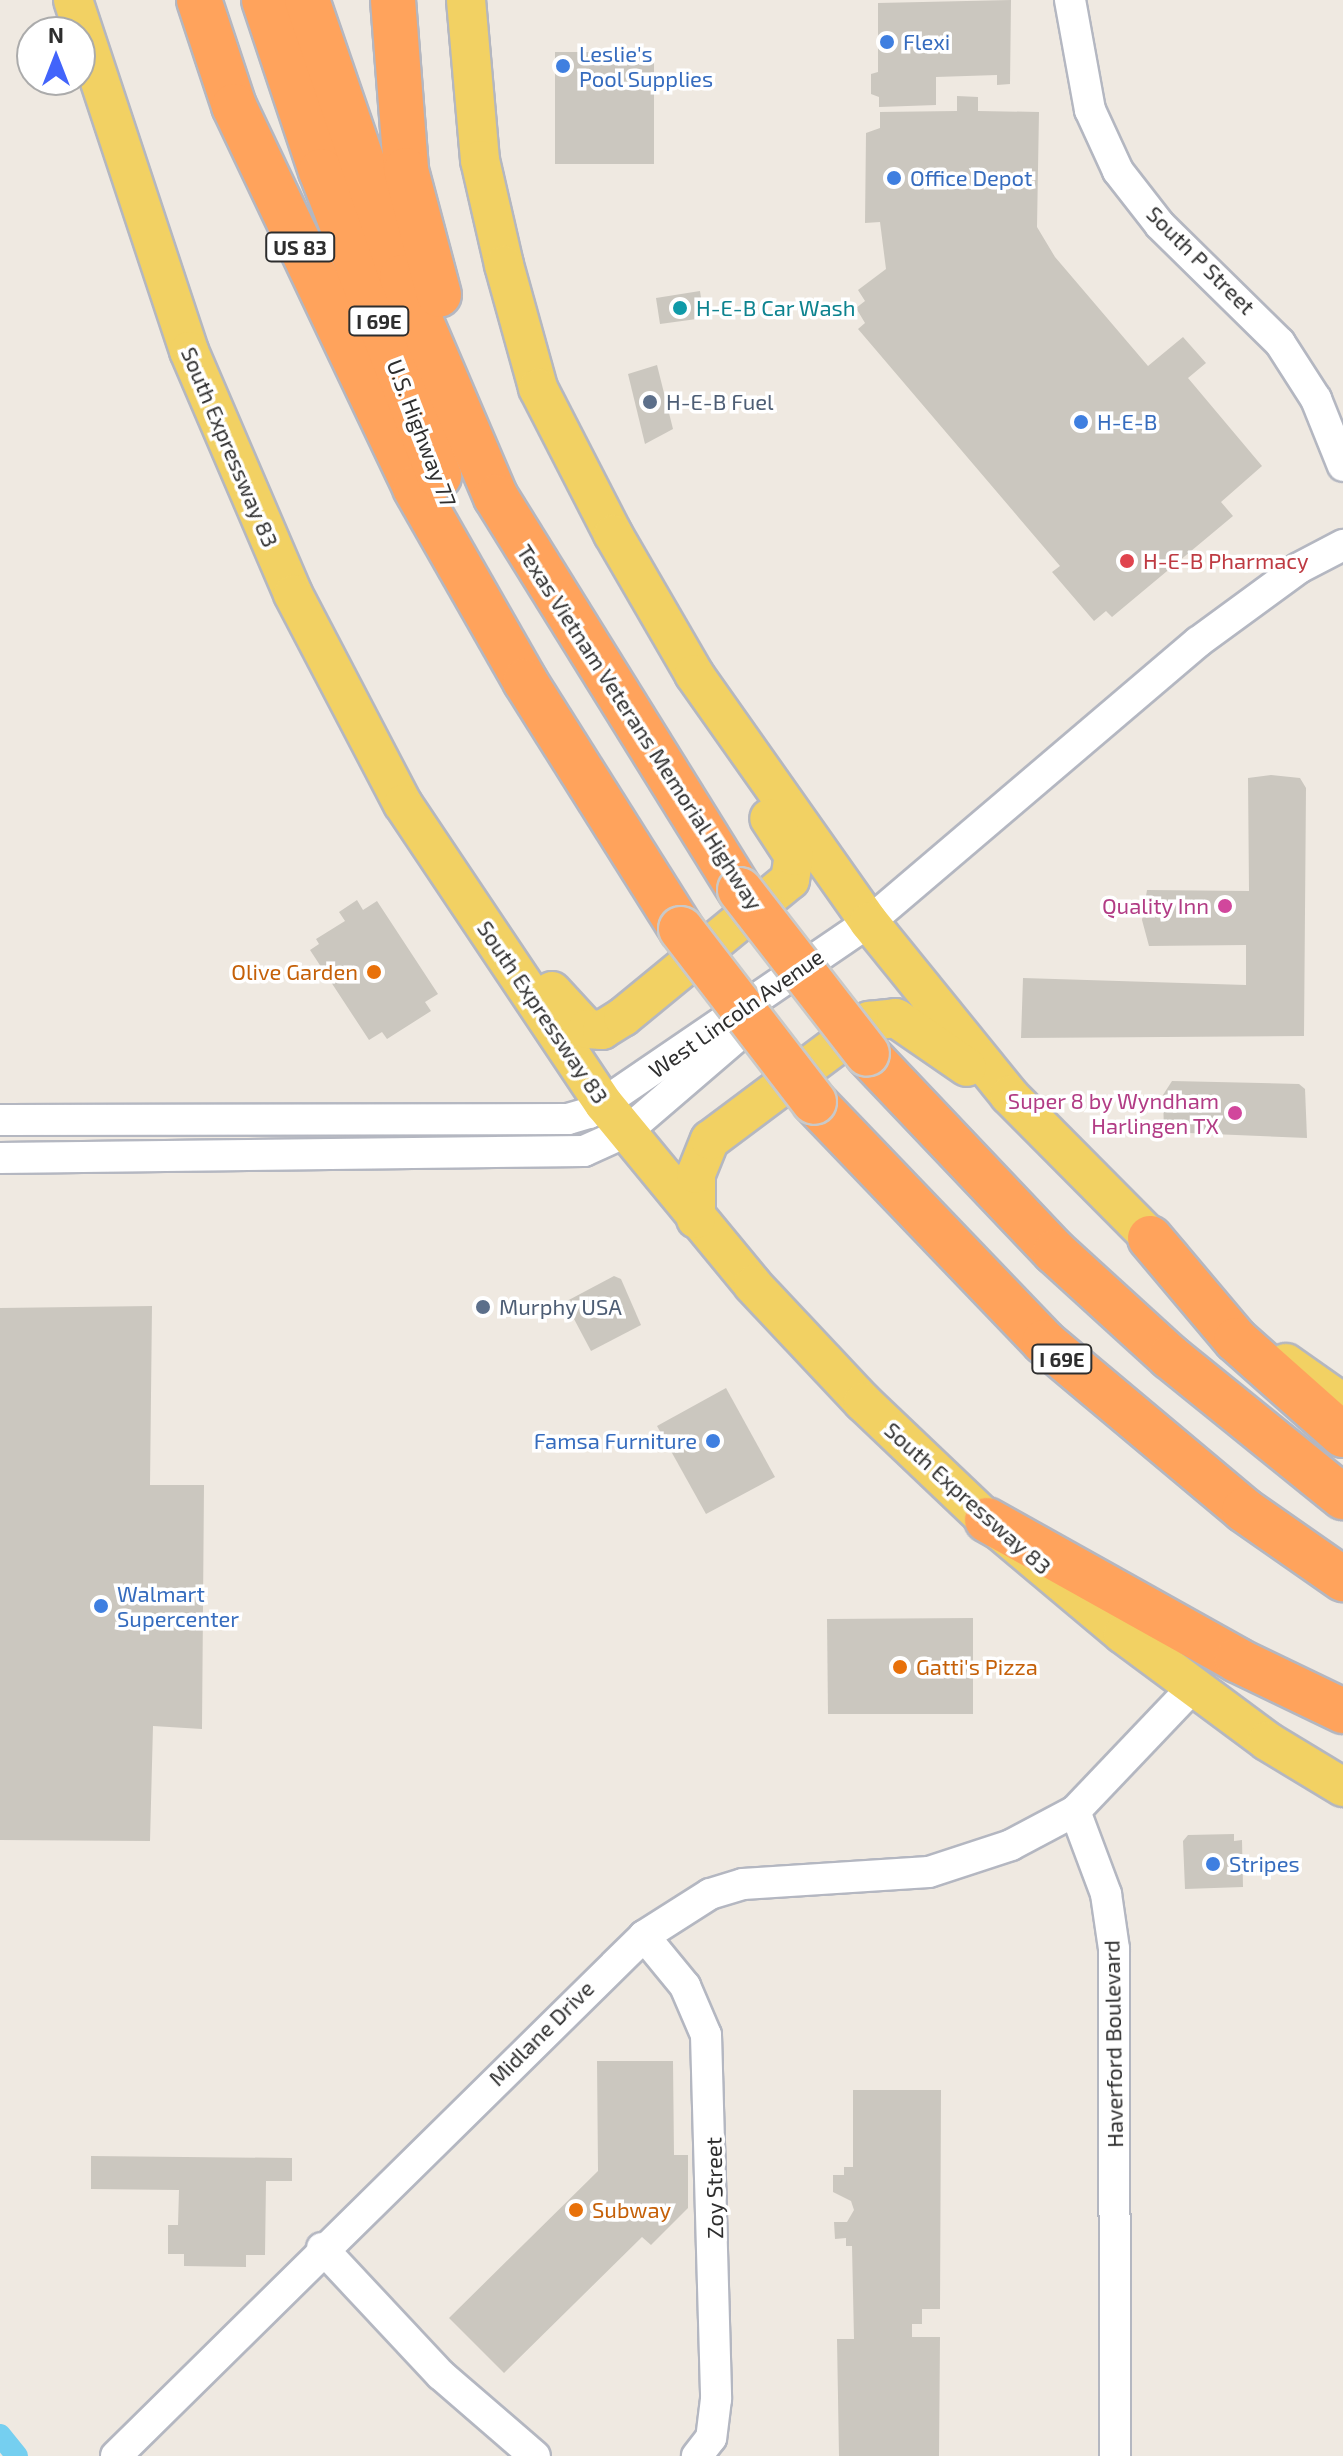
<!DOCTYPE html>
<style>
body{margin:0}
#map{position:relative;width:1343px;height:2456px;overflow:hidden;background:#efe9e1;font-family:"Exo 2",sans-serif}
div>[style]{position:absolute}
.canal>*{height:22px;margin:-11px;padding:0 11px;transform-origin:11px;border-radius:11px;background:#75cff0}
.building>*{inset:0;background:#cbc7bf}
.roads{filter:drop-shadow(2px 0 #b4b7c1) drop-shadow(-2px 0 #b4b7c1) drop-shadow(0 2px #b4b7c1) drop-shadow(0 -2px #b4b7c1)}
.minor>*{height:30px;margin:-15px;padding:0 15px;transform-origin:15px;border-radius:15px;background:#fff}
.major>*{height:38px;margin:-19px;padding:0 19px;transform-origin:19px;border-radius:19px;background:#f2d163}
.highway>*{height:44px;margin:-22px;padding:0 22px;transform-origin:22px;border-radius:22px;background:#ffa35c}
.bridges{filter:drop-shadow(2px 0 #c9c9c9) drop-shadow(-2px 0 #c9c9c9) drop-shadow(0 2px #c9c9c9) drop-shadow(0 -2px #c9c9c9)}
.highway-bridge>*{height:44px;margin:-22px;padding:0 22px;transform-origin:22px;border-radius:22px;background:#ffa35c}
.dots>*{width:22px;height:22px;translate:-50% -50%;box-sizing:border-box;border:4px solid #fff;border-radius:50%}
span{translate:-50% -50%;white-space:nowrap;text-align:center;line-height:1.15;-webkit-text-stroke:7px #fff;paint-order:stroke}
.shield-label span{padding:2px 6px;background:#fff;border:2px solid;border-radius:6px;-webkit-text-stroke-width:0}
.shield-label{font-size:20px;color:#2e2e2e;font-weight:700}
.shop-label{font-size:22px;color:#366cbe}
.left{translate:0 -50%;text-align:left}
.right{translate:-100% -50%;text-align:right}
.street-label{font-size:22px;color:#2e2e2e}
.culture-label{font-size:22px;color:#0d838f}
.service-label{font-size:22px;color:#4e5e75}
.health-label{font-size:22px;color:#be3a42}
.hotel-label{font-size:22px;color:#b23c85}
.food-label{font-size:22px;color:#c56008}
.north{position:absolute;left:16px;top:16px;width:80px;height:80px;box-sizing:border-box;background:#fff;border:2px solid #ababab;border-radius:50%;rotate:0deg;font-size:22px;font-weight:700;line-height:32px;text-align:center;color:#2e2e2e}
.north::after{content:'';display:block;margin:auto;width:28px;height:36px;background:#4264fb;clip-path:polygon(50% 0,100% 100%,50% 72%,0 100%)}
</style>
<div id="map">
<div class="canal">
<div style="left:0;top:2435px;width:27px;rotate:51deg"></div>
</div>
<div class="building">
<div style="clip-path:polygon(1011px 0,1010px 84px,997px 85px,997px 75px,936px 77px,936px 105px,879px 107px,879px 97px,871px 94px,871px 74px,878px 72px,878px 3px)"></div>
<div style="clip-path:polygon(555px 52px,654px 52px,654px 164px,555px 164px)"></div>
<div style="clip-path:polygon(957px 96px,978px 97px,978px 111px,1039px 112px,1037px 227px,1055px 257px,1148px 366px,1183px 337px,1206px 363px,1188px 378px,1262px 466px,1221px 502px,1233px 516px,1112px 617px,1106px 611px,1094px 621px,1052px 572px,1060px 566px,858px 329px,865px 323px,856px 308px,865px 301px,858px 290px,886px 269px,880px 222px,865px 223px,866px 133px,880px 128px,880px 112px,957px 111px)"></div>
<div style="clip-path:polygon(700px 291px,704px 318px,660px 324px,656px 298px)"></div>
<div style="clip-path:polygon(657px 365px,673px 429px,645px 444px,628px 374px)"></div>
<div style="clip-path:polygon(1271px 775px,1300px 778px,1306px 788px,1304px 1036px,1021px 1038px,1023px 978px,1246px 985px,1246px 945px,1149px 946px,1142px 920px,1147px 890px,1249px 891px,1248px 778px)"></div>
<div style="clip-path:polygon(357px 900px,363px 910px,377px 901px,438px 994px,425px 1002px,431px 1011px,387px 1039px,382px 1032px,369px 1040px,310px 950px,319px 944px,316px 939px,345px 921px,339px 912px)"></div>
<div style="clip-path:polygon(1172px 1081px,1299px 1084px,1305px 1089px,1307px 1138px,1164px 1132px,1163px 1095px)"></div>
<div style="clip-path:polygon(614px 1276px,621px 1279px,641px 1325px,591px 1351px,565px 1302px)"></div>
<div style="clip-path:polygon(152px 1306px,150px 1485px,204px 1485px,202px 1729px,153px 1726px,150px 1841px,0 1840px,0 1308px)"></div>
<div style="clip-path:polygon(726px 1388px,775px 1477px,706px 1514px,657px 1426px)"></div>
<div style="clip-path:polygon(973px 1618px,973px 1714px,828px 1714px,827px 1619px)"></div>
<div style="clip-path:polygon(1234px 1834px,1234px 1841px,1242px 1840px,1243px 1887px,1185px 1889px,1183px 1841px,1188px 1835px)"></div>
<div style="clip-path:polygon(597px 2061px,673px 2061px,674px 2155px,688px 2155px,688px 2208px,651px 2245px,642px 2237px,504px 2373px,449px 2318px,598px 2171px)"></div>
<div style="clip-path:polygon(853px 2090px,941px 2090px,940px 2309px,922px 2309px,922px 2324px,912px 2324px,912px 2337px,940px 2337px,939px 2456px,839px 2456px,837px 2339px,854px 2339px,852px 2246px,846px 2246px,846px 2238px,835px 2239px,834px 2222px,847px 2222px,854px 2210px,851px 2201px,833px 2192px,833px 2175px,844px 2175px,844px 2167px,853px 2167px)"></div>
<div style="clip-path:polygon(91px 2156px,292px 2158px,292px 2181px,266px 2181px,265px 2255px,246px 2255px,246px 2267px,184px 2266px,184px 2254px,168px 2254px,168px 2225px,178px 2225px,179px 2190px,91px 2189px)"></div>
</div>
<div class="roads">
<div class="minor">
<div style="left:1070px;top:0;width:112px;rotate:79.7deg"></div>
<div style="left:1090px;top:110px;width:67px;rotate:65.3deg"></div>
<div style="left:1118px;top:171px;width:68px;rotate:52.1deg"></div>
<div style="left:1160px;top:225px;width:168px;rotate:44.5deg"></div>
<div style="left:1280px;top:343px;width:67px;rotate:57.3deg"></div>
<div style="left:1316px;top:399px;width:72px;rotate:68.1deg"></div>
<div style="left:0;top:1120px;width:568px;rotate:-0.1deg"></div>
<div style="left:568px;top:1119px;width:22px;rotate:-16deg"></div>
<div style="left:589px;top:1113px;width:339px;rotate:-34.3deg"></div>
<div style="left:869px;top:922px;width:432px;rotate:-40.4deg"></div>
<div style="left:1198px;top:642px;width:125px;rotate:-36.2deg"></div>
<div style="left:1299px;top:568px;width:50px;rotate:-27.6deg"></div>
<div style="left:0;top:1158px;width:584px;rotate:-0.69deg"></div>
<div style="left:584px;top:1151px;width:46px;rotate:-24.3deg"></div>
<div style="left:626px;top:1132px;width:172px;rotate:-40.7deg"></div>
<div style="left:1075px;top:1811px;width:89px;rotate:69.5deg"></div>
<div style="left:1106px;top:1894px;width:56px;rotate:81.7deg"></div>
<div style="left:1114px;top:1949px;width:507px;rotate:89.89deg"></div>
<div style="left:644px;top:1936px;width:65px;rotate:50.6deg"></div>
<div style="left:685px;top:1986px;width:53px;rotate:66.8deg"></div>
<div style="left:706px;top:2035px;width:364px;rotate:88.4deg"></div>
<div style="left:716px;top:2399px;width:39px;rotate:97deg"></div>
<div style="left:711px;top:2438px;width:23px;rotate:128deg"></div>
<div style="left:322px;top:2248px;width:174px;rotate:46.9deg"></div>
<div style="left:441px;top:2375px;width:124px;rotate:40.8deg"></div>
<div style="left:116px;top:2456px;width:741px;rotate:-44.56deg"></div>
<div style="left:644px;top:1936px;width:78px;rotate:-32.5deg"></div>
<div style="left:710px;top:1894px;width:34px;rotate:-17deg"></div>
<div style="left:743px;top:1884px;width:186px;rotate:-3.7deg"></div>
<div style="left:929px;top:1872px;width:86px;rotate:-18.2deg"></div>
<div style="left:1011px;top:1845px;width:72px;rotate:-28deg"></div>
<div style="left:1075px;top:1811px;width:173px;rotate:-46.4deg"></div>
</div>
<div class="major">
<div style="left:73px;top:0;width:370px;rotate:71.7deg"></div>
<div style="left:189px;top:351px;width:264px;rotate:66.8deg"></div>
<div style="left:293px;top:594px;width:237px;rotate:62.4deg"></div>
<div style="left:403px;top:804px;width:361px;rotate:56.2deg"></div>
<div style="left:604px;top:1104px;width:234px;rotate:50.5deg"></div>
<div style="left:753px;top:1285px;width:161px;rotate:46.8deg"></div>
<div style="left:863px;top:1402px;width:171px;rotate:43.6deg"></div>
<div style="left:987px;top:1520px;width:177px;rotate:40deg"></div>
<div style="left:1123px;top:1634px;width:179px;rotate:36.6deg"></div>
<div style="left:1267px;top:1741px;width:89px;rotate:31.2deg"></div>
<div style="left:466px;top:0;width:161px;rotate:85deg"></div>
<div style="left:480px;top:160px;width:108px;rotate:77.1deg"></div>
<div style="left:504px;top:265px;width:128px;rotate:74.5deg"></div>
<div style="left:538px;top:388px;width:164px;rotate:62.8deg"></div>
<div style="left:613px;top:534px;width:162px;rotate:59.9deg"></div>
<div style="left:694px;top:674px;width:304px;rotate:54.8deg"></div>
<div style="left:869px;top:922px;width:223px;rotate:51deg"></div>
<div style="left:1009px;top:1095px;width:228px;rotate:45.2deg"></div>
<div style="left:552px;top:991px;width:52px;rotate:47.4deg"></div>
<div style="left:587px;top:1029px;width:15px;rotate:4deg"></div>
<div style="left:602px;top:1030px;width:25px;rotate:-32deg"></div>
<div style="left:623px;top:1017px;width:216px;rotate:-39.4deg"></div>
<div style="left:790px;top:880px;width:24px;rotate:-81deg"></div>
<div style="left:794px;top:856px;width:45px;rotate:-123.3deg"></div>
<div style="left:696px;top:1219px;width:45px;rotate:-90deg"></div>
<div style="left:696px;top:1174px;width:37px;rotate:-68deg"></div>
<div style="left:710px;top:1140px;width:199px;rotate:-36.8deg"></div>
<div style="left:869px;top:1021px;width:27px;rotate:-6deg"></div>
<div style="left:896px;top:1018px;width:86px;rotate:34.6deg"></div>
<div style="left:1286px;top:1363px;width:70px;rotate:35.1deg"></div>
</div>
<div class="highway">
<div style="left:199px;top:0;width:112px;rotate:71.7deg"></div>
<div style="left:234px;top:106px;width:423px;rotate:64.6deg"></div>
<div style="left:415px;top:488px;width:222px;rotate:60.3deg"></div>
<div style="left:525px;top:681px;width:293px;rotate:57.8deg"></div>
<div style="left:264px;top:0;width:180px;rotate:71.6deg"></div>
<div style="left:321px;top:171px;width:327px;rotate:68.8deg"></div>
<div style="left:307px;top:0;width:293px;rotate:71.1deg"></div>
<div style="left:402px;top:277px;width:239px;rotate:66.9deg"></div>
<div style="left:496px;top:497px;width:463px;rotate:58.2deg"></div>
<div style="left:393px;top:0;width:170px;rotate:85.6deg"></div>
<div style="left:406px;top:170px;width:129px;rotate:75.2deg"></div>
<div style="left:867px;top:1054px;width:273px;rotate:46.5deg"></div>
<div style="left:1055px;top:1252px;width:156px;rotate:42.4deg"></div>
<div style="left:1170px;top:1357px;width:223px;rotate:39deg"></div>
<div style="left:814px;top:1102px;width:332px;rotate:46.2deg"></div>
<div style="left:1044px;top:1342px;width:261px;rotate:40deg"></div>
<div style="left:1244px;top:1510px;width:121px;rotate:34.9deg"></div>
<div style="left:1150px;top:1238px;width:133px;rotate:49.9deg"></div>
<div style="left:1236px;top:1340px;width:143px;rotate:41.6deg"></div>
<div style="left:987px;top:1520px;width:287px;rotate:29.2deg"></div>
<div style="left:1237px;top:1660px;width:118px;rotate:25.7deg"></div>
</div>
</div>
<div class="bridges">
<div class="highway-bridge">
<div style="left:740px;top:890px;width:207px;rotate:52.2deg"></div>
<div style="left:681px;top:929px;width:218px;rotate:52.4deg"></div>
</div>
</div>
<div class="dots">
<div style="left:887px;top:42px;background:#3f7fe0"></div>
<div style="left:563px;top:66px;background:#3f7fe0"></div>
<div style="left:894px;top:178px;background:#3f7fe0"></div>
<div style="left:680px;top:308px;background:#0f9aa8"></div>
<div style="left:650px;top:402px;background:#5c6f8a"></div>
<div style="left:1081px;top:422px;background:#3f7fe0"></div>
<div style="left:1127px;top:561px;background:#e0444e"></div>
<div style="left:1225px;top:906px;background:#d1479c"></div>
<div style="left:374px;top:972px;background:#e8710a"></div>
<div style="left:1235px;top:1113px;background:#d1479c"></div>
<div style="left:483px;top:1307px;background:#5c6f8a"></div>
<div style="left:713px;top:1441px;background:#3f7fe0"></div>
<div style="left:101px;top:1606px;background:#3f7fe0"></div>
<div style="left:900px;top:1667px;background:#e8710a"></div>
<div style="left:1213px;top:1864px;background:#3f7fe0"></div>
<div style="left:576px;top:2210px;background:#e8710a"></div>
</div>
<div class="shield-label">
<span style="left:300px;top:247px">US 83</span>
<span style="left:379px;top:321px">I 69E</span>
<span style="left:1062px;top:1359px">I 69E</span>
</div>
<div class="shop-label">
<span class="left" style="left:903px;top:42px">Flexi</span>
<span class="left" style="left:579px;top:66px">Leslie's<br>Pool Supplies</span>
<span class="left" style="left:910px;top:178px">Office Depot</span>
<span class="left" style="left:1097px;top:422px">H-E-B</span>
<span class="right" style="left:697px;top:1441px">Famsa Furniture</span>
<span class="left" style="left:117px;top:1606px">Walmart<br>Supercenter</span>
<span class="left" style="left:1229px;top:1864px">Stripes</span>
</div>
<div class="street-label">
<span style="left:1201px;top:260px;rotate:45deg">South P Street</span>
<span style="left:422px;top:433px;rotate:69deg">U.S. Highway 77</span>
<span style="left:230px;top:447px;rotate:67deg">South Expressway 83</span>
<span style="left:640px;top:727px;rotate:57deg">Texas Vietnam Veterans Memorial Highway</span>
<span style="left:543px;top:1012px;rotate:56deg">South Expressway 83</span>
<span style="left:736px;top:1013px;rotate:-35deg">West Lincoln Avenue</span>
<span style="left:968px;top:1498px;rotate:42deg">South Expressway 83</span>
<span style="left:541px;top:2033px;rotate:-45deg">Midlane Drive</span>
<span style="left:1113px;top:2044px;rotate:-91deg">Haverford Boulevard</span>
<span style="left:714px;top:2188px;rotate:-91deg">Zoy Street</span>
</div>
<div class="culture-label">
<span class="left" style="left:696px;top:308px">H-E-B Car Wash</span>
</div>
<div class="service-label">
<span class="left" style="left:666px;top:402px">H-E-B Fuel</span>
<span class="left" style="left:499px;top:1307px">Murphy USA</span>
</div>
<div class="health-label">
<span class="left" style="left:1143px;top:561px">H-E-B Pharmacy</span>
</div>
<div class="hotel-label">
<span class="right" style="left:1209px;top:906px">Quality Inn</span>
<span class="right" style="left:1219px;top:1113px">Super 8 by Wyndham<br>Harlingen TX</span>
</div>
<div class="food-label">
<span class="right" style="left:358px;top:972px">Olive Garden</span>
<span class="left" style="left:916px;top:1667px">Gatti's Pizza</span>
<span class="left" style="left:592px;top:2210px">Subway</span>
</div>
<div class="north">N</div>
</div>
